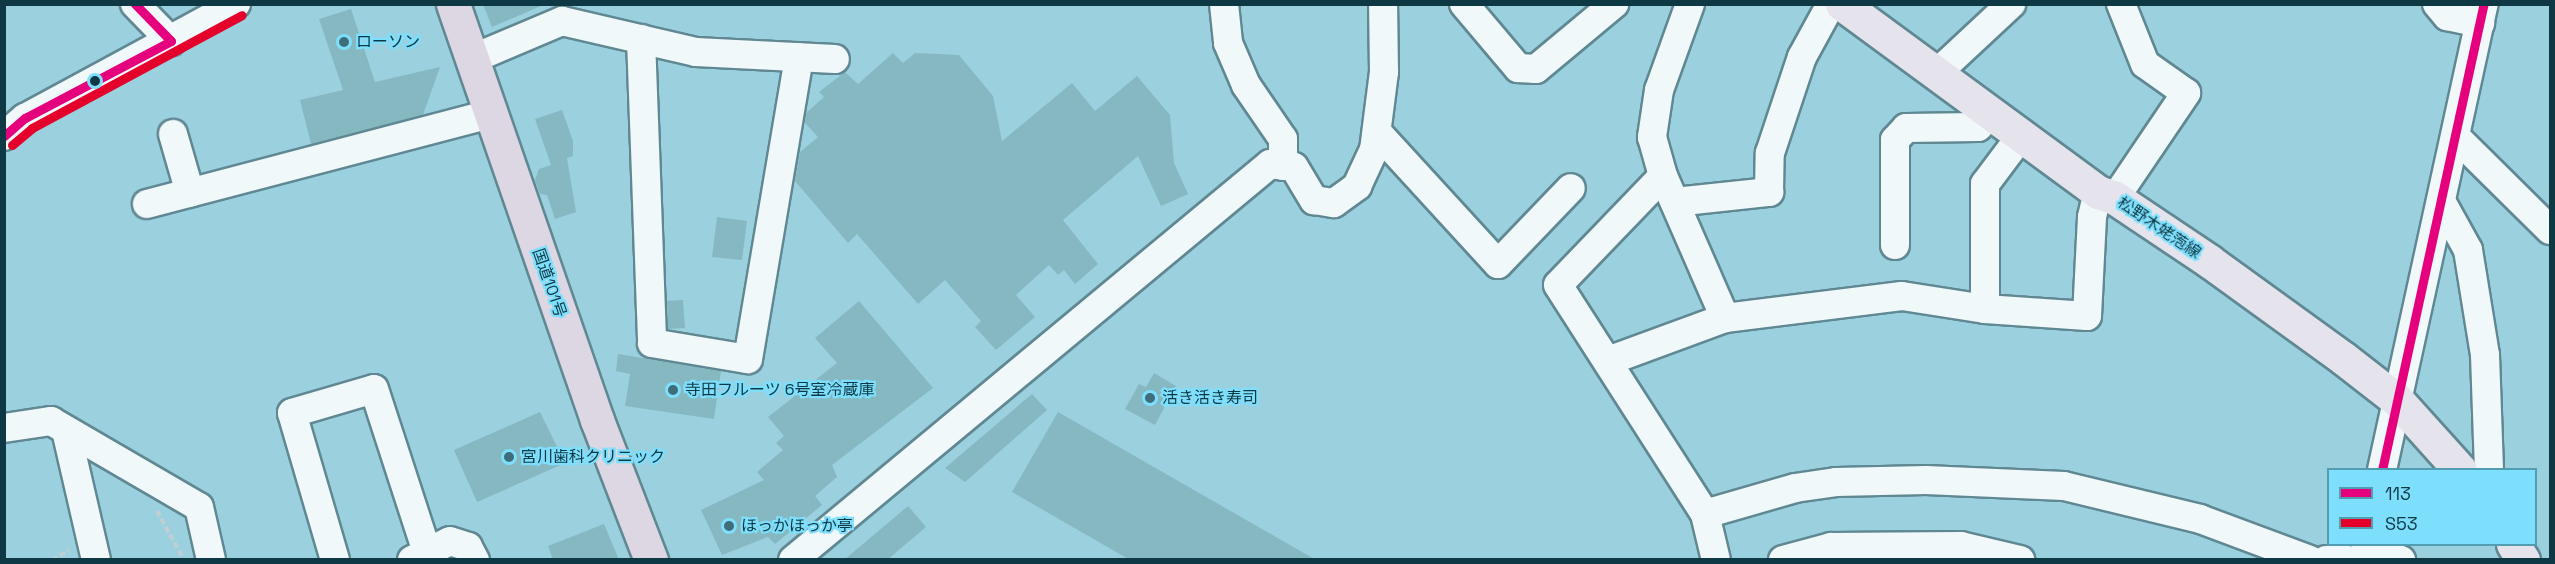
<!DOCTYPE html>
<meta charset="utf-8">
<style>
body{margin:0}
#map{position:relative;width:2555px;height:564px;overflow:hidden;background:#9bd0df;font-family:"Space Grotesk","Noto Sans JP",sans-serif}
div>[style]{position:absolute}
.building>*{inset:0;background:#86b8c1}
.path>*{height:4px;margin-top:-2px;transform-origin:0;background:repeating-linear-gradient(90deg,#bfcfd4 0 6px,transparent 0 9px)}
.roads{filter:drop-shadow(2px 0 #608893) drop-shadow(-2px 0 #608893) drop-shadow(0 2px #608893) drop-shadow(0 -2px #608893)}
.minor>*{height:28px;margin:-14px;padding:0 14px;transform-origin:14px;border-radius:14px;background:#f0f8fa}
.major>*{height:33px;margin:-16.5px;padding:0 16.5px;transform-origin:16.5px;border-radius:16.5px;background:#e5e4ed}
.highway>*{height:33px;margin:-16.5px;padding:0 16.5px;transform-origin:16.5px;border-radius:16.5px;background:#ddd7e3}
.bus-1>*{height:9px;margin:-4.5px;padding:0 4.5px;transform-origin:4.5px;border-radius:4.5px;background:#e5007d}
.bus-2>*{height:9px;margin:-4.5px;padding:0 4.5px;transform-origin:4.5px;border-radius:4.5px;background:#e4002b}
.dots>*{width:16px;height:16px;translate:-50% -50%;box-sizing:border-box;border:3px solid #7edffc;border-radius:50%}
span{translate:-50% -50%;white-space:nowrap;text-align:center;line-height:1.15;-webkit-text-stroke:4.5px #7edffc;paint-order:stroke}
.poi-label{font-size:16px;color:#0e3944}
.left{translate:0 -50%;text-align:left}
.street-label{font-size:16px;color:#0e3944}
.frame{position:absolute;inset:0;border:6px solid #0e3944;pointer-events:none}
.legend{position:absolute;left:2327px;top:468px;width:210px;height:78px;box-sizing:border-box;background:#7edffc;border:2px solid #519db2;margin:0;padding:8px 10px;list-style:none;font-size:18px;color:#0e3944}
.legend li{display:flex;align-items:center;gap:12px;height:30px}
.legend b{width:30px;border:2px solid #519db2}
</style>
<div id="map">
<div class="building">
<div style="clip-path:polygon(483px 4px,540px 4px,541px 6px,492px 27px)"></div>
<div style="clip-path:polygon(351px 9px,375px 82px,440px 67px,423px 115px,311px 144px,300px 100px,343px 90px,319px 19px)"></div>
<div style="clip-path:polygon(893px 53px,903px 63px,915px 53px,959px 55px,993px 96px,1002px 141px,1072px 83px,1095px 111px,1137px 76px,1170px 115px,1174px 163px,1188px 194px,1161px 206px,1138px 156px,1063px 220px,1098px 264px,1075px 284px,1064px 270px,1058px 275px,1049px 265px,1016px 295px,1035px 317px,996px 350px,975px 327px,981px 321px,945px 280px,918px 304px,857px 234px,848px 243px,795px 181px,800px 152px,818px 137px,805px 123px,806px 113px,824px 97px,819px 92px,845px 72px,858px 84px)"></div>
<div style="clip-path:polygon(562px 110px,573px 141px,573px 156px,567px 158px,576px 212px,555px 219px,547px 195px,540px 194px,535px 180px,539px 169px,551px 165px,535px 119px)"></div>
<div style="clip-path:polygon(717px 217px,747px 221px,742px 260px,712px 257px)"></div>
<div style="clip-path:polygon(683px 300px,685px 328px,668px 329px,667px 301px)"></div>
<div style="clip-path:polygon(859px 301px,933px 388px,832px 465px,837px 477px,815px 496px,822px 505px,775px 544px,768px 537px,722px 555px,701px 510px,764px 480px,757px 472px,783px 450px,776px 443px,784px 436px,768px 417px,837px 363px,815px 338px)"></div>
<div style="clip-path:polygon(618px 354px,721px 371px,714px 419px,625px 406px,630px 374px,616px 371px)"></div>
<div style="clip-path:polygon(1154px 373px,1176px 386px,1155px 425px,1125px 409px,1139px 384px,1146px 387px)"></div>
<div style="clip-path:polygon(1032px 394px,1047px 410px,965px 482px,945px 468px)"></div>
<div style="clip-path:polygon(540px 412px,565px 463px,477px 502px,454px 450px)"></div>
<div style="clip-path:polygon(1058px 412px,1316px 560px,1130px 560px,1012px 492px)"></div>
<div style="clip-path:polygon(908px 506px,926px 527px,887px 560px,844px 560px)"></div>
<div style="clip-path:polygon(604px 524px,619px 560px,553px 560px,548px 546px)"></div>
</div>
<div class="path">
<div style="left:157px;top:511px;width:56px;rotate:61.1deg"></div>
<div style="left:52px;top:560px;width:20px;rotate:-30deg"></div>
</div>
<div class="roads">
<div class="minor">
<div style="left:135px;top:4px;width:52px;rotate:45.8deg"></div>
<div style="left:1224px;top:4px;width:39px;rotate:84deg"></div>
<div style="left:1228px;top:43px;width:46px;rotate:66.8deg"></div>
<div style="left:1246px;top:85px;width:65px;rotate:55.6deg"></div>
<div style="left:1283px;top:139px;width:27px;rotate:90deg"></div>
<div style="left:1464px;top:4px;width:84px;rotate:49.8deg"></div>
<div style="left:1518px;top:68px;width:18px;rotate:3deg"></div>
<div style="left:1536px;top:69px;width:102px;rotate:-39.8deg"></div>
<div style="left:1690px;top:4px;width:91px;rotate:109.8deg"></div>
<div style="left:1659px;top:90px;width:48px;rotate:98.5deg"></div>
<div style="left:1652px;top:137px;width:41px;rotate:74.2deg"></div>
<div style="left:1663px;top:176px;width:155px;rotate:66.4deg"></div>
<div style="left:2437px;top:4px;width:16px;rotate:50deg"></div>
<div style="left:2447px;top:16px;width:34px;rotate:12deg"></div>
<div style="left:641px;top:39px;width:304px;rotate:87.9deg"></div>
<div style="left:652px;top:343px;width:97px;rotate:9.5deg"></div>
<div style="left:748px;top:359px;width:306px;rotate:-80.4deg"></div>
<div style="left:472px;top:59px;width:98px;rotate:-22.9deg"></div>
<div style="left:562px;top:21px;width:138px;rotate:13deg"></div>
<div style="left:696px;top:52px;width:139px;rotate:2.9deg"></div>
<div style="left:1936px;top:74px;width:103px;rotate:-43deg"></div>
<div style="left:1377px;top:132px;width:179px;rotate:47.5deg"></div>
<div style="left:1498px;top:264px;width:105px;rotate:-46.2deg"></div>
<div style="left:173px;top:134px;width:61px;rotate:73.9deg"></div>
<div style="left:4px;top:136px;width:28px;rotate:-41deg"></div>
<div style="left:25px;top:118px;width:240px;rotate:-28.4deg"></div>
<div style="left:2457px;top:138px;width:131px;rotate:44.7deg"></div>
<div style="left:1663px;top:176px;width:151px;rotate:133.9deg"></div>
<div style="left:1558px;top:285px;width:272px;rotate:57.3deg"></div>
<div style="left:1705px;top:514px;width:47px;rotate:76.6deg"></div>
<div style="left:2115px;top:198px;width:127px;rotate:-55.9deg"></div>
<div style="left:2186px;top:93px;width:50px;rotate:-144.7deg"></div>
<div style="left:2145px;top:64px;width:65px;rotate:-111.8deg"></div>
<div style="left:2441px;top:201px;width:56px;rotate:61.1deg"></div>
<div style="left:2468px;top:250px;width:106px;rotate:80.8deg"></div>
<div style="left:2485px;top:355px;width:115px;rotate:88deg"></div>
<div style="left:1675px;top:202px;width:95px;rotate:-6.1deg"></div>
<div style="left:1769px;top:192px;width:39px;rotate:-89deg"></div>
<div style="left:1770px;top:153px;width:101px;rotate:-71.6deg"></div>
<div style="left:1802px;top:57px;width:60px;rotate:-61.3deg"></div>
<div style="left:147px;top:204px;width:356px;rotate:-14.7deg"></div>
<div style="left:1895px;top:245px;width:105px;rotate:-90deg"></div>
<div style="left:1895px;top:140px;width:16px;rotate:-47deg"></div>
<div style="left:1906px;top:128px;width:72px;rotate:-0.8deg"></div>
<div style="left:1978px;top:127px;width:18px;rotate:-45deg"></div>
<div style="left:1985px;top:309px;width:125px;rotate:-90deg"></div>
<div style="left:1985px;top:184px;width:60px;rotate:-53.1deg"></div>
<div style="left:1608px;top:361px;width:125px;rotate:-20.2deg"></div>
<div style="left:1725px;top:318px;width:178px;rotate:-7.1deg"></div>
<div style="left:1902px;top:296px;width:84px;rotate:8.9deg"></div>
<div style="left:1985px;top:309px;width:102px;rotate:3.9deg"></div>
<div style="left:2087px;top:316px;width:99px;rotate:-87.1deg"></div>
<div style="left:2092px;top:217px;width:26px;rotate:-77deg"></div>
<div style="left:4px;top:428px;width:48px;rotate:-8.5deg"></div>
<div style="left:51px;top:421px;width:171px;rotate:30.2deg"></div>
<div style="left:199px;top:507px;width:54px;rotate:77.2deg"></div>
<div style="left:66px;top:430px;width:133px;rotate:77deg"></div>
<div style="left:2382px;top:470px;width:477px;rotate:-77.7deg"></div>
<div style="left:1705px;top:514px;width:94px;rotate:-16.1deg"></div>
<div style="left:1795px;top:488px;width:41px;rotate:-8.3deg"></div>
<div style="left:1836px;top:482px;width:90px;rotate:-1.3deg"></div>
<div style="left:1926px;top:480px;width:138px;rotate:2.5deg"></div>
<div style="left:2064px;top:486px;width:140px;rotate:13.6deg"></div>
<div style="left:2200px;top:519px;width:117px;rotate:20.4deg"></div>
<div style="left:2366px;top:546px;width:38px;rotate:22deg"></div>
<div style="left:335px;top:560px;width:153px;rotate:-106.3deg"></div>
<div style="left:292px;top:413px;width:85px;rotate:-16.3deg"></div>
<div style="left:374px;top:389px;width:171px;rotate:72deg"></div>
<div style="left:412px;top:560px;width:42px;rotate:-26.6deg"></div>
<div style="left:450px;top:541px;width:19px;rotate:18deg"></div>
<div style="left:468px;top:547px;width:15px;rotate:62deg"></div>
<div style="left:793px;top:560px;width:620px;rotate:-39.7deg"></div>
<div style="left:1270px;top:164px;width:24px;rotate:7deg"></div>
<div style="left:1294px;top:167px;width:39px;rotate:59deg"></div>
<div style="left:1314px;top:200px;width:20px;rotate:9deg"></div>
<div style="left:1334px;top:203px;width:29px;rotate:-36deg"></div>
<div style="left:1357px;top:186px;width:40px;rotate:-65deg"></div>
<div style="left:1374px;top:150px;width:79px;rotate:-82.7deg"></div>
<div style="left:1384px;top:72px;width:68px;rotate:-90.8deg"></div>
<div style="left:1783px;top:560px;width:50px;rotate:-15.2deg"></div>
<div style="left:1831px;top:547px;width:130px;rotate:-0.4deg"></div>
<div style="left:1961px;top:546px;width:61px;rotate:13.3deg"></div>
<div style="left:2326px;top:560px;width:22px"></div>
</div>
<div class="major">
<div style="left:1842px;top:4px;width:318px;rotate:36.3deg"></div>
<div style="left:2098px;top:192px;width:18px;rotate:19deg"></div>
<div style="left:2115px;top:198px;width:113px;rotate:33.8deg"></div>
<div style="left:2209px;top:261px;width:165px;rotate:35.9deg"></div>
<div style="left:2343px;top:358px;width:68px;rotate:37.9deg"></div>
<div style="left:2397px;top:400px;width:94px;rotate:48deg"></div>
<div style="left:2513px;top:544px;width:19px;rotate:58deg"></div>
</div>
<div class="highway">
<div style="left:453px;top:4px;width:440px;rotate:70.9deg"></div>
<div style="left:597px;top:420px;width:150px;rotate:68.9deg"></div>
</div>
</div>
<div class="bus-1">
<div style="left:4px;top:136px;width:28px;rotate:-41deg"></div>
<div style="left:25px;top:118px;width:165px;rotate:-27.8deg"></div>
<div style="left:171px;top:41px;width:52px;rotate:-134.2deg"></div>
<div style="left:2382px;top:470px;width:477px;rotate:-77.7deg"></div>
</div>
<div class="bus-2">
<div style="left:12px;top:145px;width:26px;rotate:-40deg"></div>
<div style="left:32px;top:128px;width:238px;rotate:-28.3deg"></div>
</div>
<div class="dots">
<div style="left:344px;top:42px;background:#3f6e7a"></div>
<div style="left:95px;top:81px;background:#0e3944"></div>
<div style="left:673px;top:390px;background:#3f6e7a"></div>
<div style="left:1150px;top:398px;background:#3f6e7a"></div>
<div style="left:509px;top:457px;background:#3f6e7a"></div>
<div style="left:729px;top:526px;background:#3f6e7a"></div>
</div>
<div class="poi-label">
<span class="left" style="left:356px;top:42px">ローソン</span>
<span class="left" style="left:685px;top:390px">寺田フルーツ 6号室冷蔵庫</span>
<span class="left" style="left:1162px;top:398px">活き活き寿司</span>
<span class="left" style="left:521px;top:457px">宮川歯科クリニック</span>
<span class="left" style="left:741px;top:526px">ほっかほっか亭</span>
</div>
<div class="street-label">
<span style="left:2159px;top:228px;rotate:34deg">松野木姥萢線</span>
<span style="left:549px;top:283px;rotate:71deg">国道101号</span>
</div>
<div class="frame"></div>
<ul class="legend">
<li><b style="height:8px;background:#e5007d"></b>113</li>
<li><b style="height:8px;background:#e4002b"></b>S53</li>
</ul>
</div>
